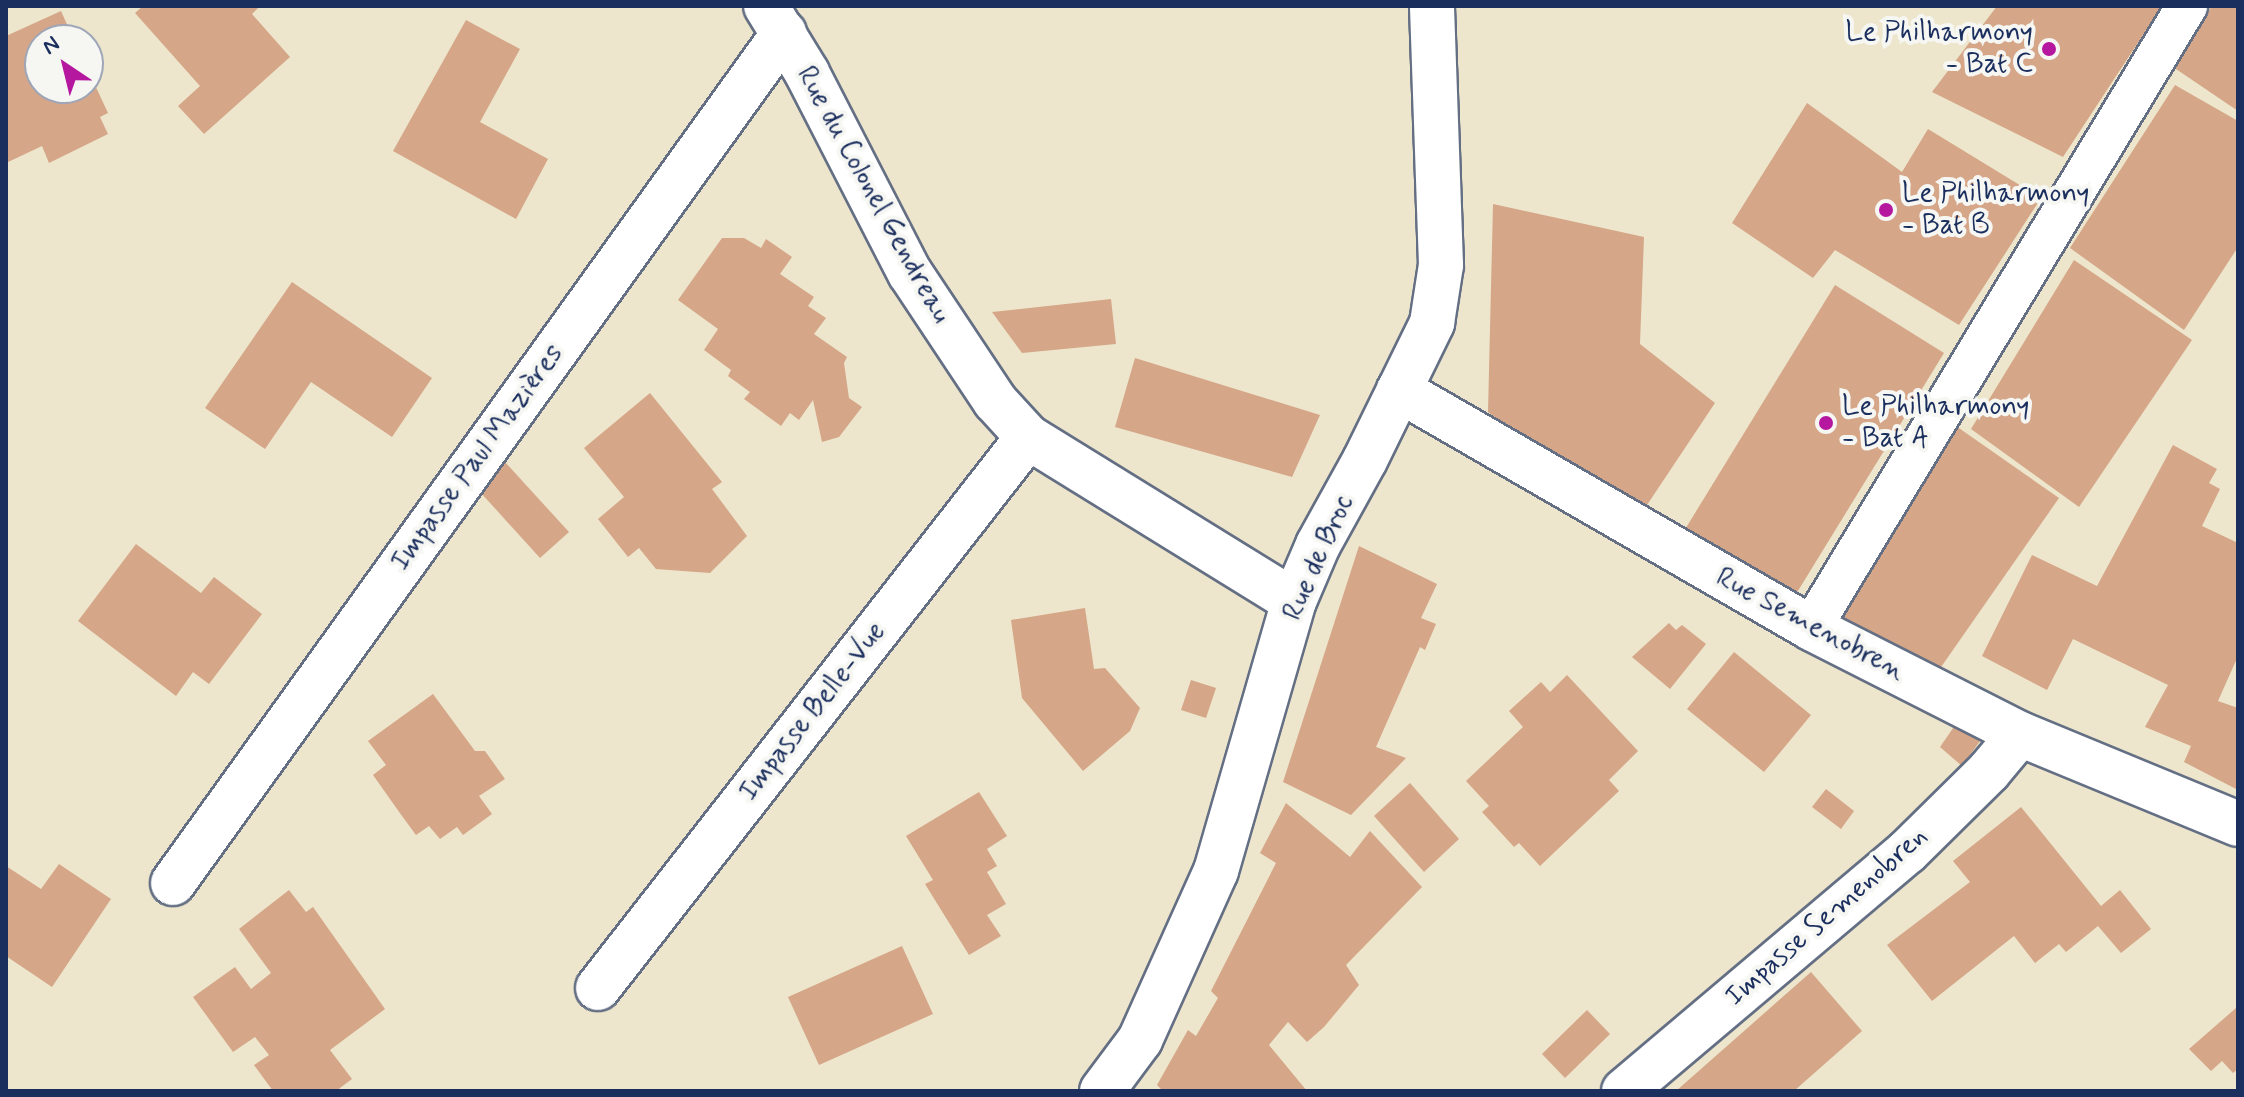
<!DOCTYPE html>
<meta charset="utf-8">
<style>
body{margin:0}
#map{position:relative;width:2244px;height:1097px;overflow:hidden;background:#ede6cc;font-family:Mynerve,sans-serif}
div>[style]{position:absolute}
.building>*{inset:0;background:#d5a688}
.roads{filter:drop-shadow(2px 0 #646f84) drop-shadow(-2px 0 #646f84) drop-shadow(0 2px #646f84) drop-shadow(0 -2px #646f84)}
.pedestrian>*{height:40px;margin:-20px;padding:0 20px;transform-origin:20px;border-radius:20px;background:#fff}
.minor>*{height:44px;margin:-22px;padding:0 22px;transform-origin:22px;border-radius:22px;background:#fff}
.dots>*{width:22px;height:22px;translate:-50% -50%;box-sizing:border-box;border:4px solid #f6f6f2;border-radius:50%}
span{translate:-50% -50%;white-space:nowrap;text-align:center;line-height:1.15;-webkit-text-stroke:8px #f6f6f2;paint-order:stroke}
.poi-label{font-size:28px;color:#1b2f5e}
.right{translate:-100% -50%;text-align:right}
.left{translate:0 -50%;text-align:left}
.street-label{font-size:28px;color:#1b2f5e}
.frame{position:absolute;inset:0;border:8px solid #1b2f5e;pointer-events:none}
.north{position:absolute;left:24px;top:24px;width:80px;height:80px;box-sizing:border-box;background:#f6f6f2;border:2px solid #9ea6b7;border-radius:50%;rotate:325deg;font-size:22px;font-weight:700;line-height:32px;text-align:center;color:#1b2f5e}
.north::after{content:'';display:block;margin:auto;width:28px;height:36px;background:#b5179e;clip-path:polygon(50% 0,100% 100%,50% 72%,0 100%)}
</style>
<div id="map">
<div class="building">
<div style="clip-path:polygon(143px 6px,260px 6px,252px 14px,290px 57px,204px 134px,178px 106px,200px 86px,135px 13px)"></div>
<div style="clip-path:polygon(1997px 6px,2162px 6px,2063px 157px,1932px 92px)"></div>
<div style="clip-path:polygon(2212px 6px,2238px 6px,2238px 111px,2173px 67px)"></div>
<div style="clip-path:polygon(61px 11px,74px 40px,40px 40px,40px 88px,88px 88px,88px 70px,108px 113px,100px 117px,108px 134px,49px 163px,42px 146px,6px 163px,6px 36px)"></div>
<div style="clip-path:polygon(466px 20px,520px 49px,480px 122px,548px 159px,516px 219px,393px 151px)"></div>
<div style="clip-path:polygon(2175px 85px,2238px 121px,2238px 247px,2184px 330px,2070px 248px)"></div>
<div style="clip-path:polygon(1807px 103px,1902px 172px,1928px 129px,2041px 198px,1959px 325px,1835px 250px,1813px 278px,1732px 223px)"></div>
<div style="clip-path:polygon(1493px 204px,1644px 237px,1640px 344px,1715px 403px,1637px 520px,1488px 412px)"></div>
<div style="clip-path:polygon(722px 238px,744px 238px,761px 248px,766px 239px,792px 257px,780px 274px,814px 297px,808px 306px,826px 318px,814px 334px,847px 357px,844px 363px,849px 398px,862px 407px,839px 437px,822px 442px,813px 400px,799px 420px,790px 413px,781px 426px,744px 399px,750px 392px,728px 376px,731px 370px,704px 350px,718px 329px,678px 300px)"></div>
<div style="clip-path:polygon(2074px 260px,2192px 340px,2079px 507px,1971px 429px)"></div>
<div style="clip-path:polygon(292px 282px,432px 378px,392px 437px,311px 382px,265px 449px,205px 408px)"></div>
<div style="clip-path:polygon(1835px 285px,1944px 353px,1793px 599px,1684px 531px)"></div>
<div style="clip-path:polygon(1111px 299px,1116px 344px,1022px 353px,992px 312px)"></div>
<div style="clip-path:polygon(1135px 358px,1320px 415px,1292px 477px,1115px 427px)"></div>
<div style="clip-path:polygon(650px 393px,722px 482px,712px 489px,747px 536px,710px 573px,656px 569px,639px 548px,628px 557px,598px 519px,624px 497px,584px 448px)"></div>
<div style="clip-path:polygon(1956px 426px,2059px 498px,1932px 680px,1830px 622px)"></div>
<div style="clip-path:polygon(2173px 445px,2217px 469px,2209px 483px,2220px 489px,2202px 526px,2238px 543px,2238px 656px,2218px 701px,2238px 708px,2238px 790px,2184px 762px,2191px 746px,2145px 727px,2168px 685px,2073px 639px,2047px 690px,1982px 656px,2032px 555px,2097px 586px)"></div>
<div style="clip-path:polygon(504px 461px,569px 532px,540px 558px,481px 493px)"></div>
<div style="clip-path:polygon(136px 544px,201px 593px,214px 577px,262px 614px,209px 684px,193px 672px,176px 696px,78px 621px)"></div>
<div style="clip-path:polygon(1359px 546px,1437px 584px,1421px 618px,1436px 624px,1425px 650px,1420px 647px,1376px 747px,1406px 758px,1351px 815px,1283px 782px)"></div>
<div style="clip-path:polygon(1085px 608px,1094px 669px,1105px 668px,1140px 708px,1130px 731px,1083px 771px,1022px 698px,1011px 620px)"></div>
<div style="clip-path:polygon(1669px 623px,1676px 630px,1682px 625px,1706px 644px,1670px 689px,1632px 657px)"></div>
<div style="clip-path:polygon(1734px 652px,1811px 715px,1764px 772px,1687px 709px)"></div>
<div style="clip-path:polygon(1567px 675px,1638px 751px,1609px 780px,1619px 791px,1540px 866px,1519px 843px,1514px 847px,1482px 812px,1489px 806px,1466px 781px,1523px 727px,1509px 711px,1541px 682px,1550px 692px)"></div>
<div style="clip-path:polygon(1191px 680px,1216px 688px,1206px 718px,1181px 710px)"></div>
<div style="clip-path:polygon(433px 694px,475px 751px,485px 751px,505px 779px,479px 796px,492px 814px,463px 835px,457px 827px,440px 839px,429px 826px,416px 835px,402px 816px,373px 775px,386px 765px,368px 741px)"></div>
<div style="clip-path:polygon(1967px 708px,1993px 723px,1962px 766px,1940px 747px)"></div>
<div style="clip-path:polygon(1410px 783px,1459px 839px,1424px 872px,1374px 816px)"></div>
<div style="clip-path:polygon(1826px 789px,1854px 811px,1841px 829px,1812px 807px)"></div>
<div style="clip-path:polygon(979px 792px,1007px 836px,987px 849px,997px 866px,987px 872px,1006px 904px,987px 915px,1001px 936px,969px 955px,925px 884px,933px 880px,906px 836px)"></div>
<div style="clip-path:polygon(1286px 803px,1350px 857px,1370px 831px,1422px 887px,1346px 965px,1359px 985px,1324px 1027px,1307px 1042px,1288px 1022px,1269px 1045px,1307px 1091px,1163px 1091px,1157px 1085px,1188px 1030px,1196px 1036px,1218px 998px,1211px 991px,1276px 863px,1260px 853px)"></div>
<div style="clip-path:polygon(2021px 807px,2101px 906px,2120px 890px,2151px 929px,2121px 953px,2098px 926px,2066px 952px,2059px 944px,2035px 963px,2014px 936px,1932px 1001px,1887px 945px,1970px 882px,1953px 861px)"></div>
<div style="clip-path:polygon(59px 864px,111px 899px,52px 987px,6px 956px,6px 866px,41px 889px)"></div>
<div style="clip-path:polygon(289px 890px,306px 912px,313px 907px,385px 1009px,330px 1050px,352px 1079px,336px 1091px,273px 1091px,254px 1065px,269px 1055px,255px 1037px,233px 1052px,193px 997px,235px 967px,251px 989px,271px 973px,239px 929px)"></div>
<div style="clip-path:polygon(902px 946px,933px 1014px,819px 1065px,788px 997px)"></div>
<div style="clip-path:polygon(1811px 972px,1862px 1031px,1794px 1091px,1676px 1091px)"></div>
<div style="clip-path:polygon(2236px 1008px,2238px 1069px,2233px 1073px,2222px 1061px,2211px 1071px,2189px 1049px)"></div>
<div style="clip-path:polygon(1587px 1010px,1610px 1034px,1565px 1078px,1542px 1054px)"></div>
</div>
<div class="roads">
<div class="pedestrian">
<div style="left:1811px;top:628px;width:727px;rotate:-58.85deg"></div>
</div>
<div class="minor">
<div style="left:766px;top:6px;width:79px;rotate:58.5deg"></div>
<div style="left:807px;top:73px;width:225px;rotate:62.8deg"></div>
<div style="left:910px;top:273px;width:154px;rotate:56.4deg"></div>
<div style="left:995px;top:401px;width:49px;rotate:47.5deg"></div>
<div style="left:1028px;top:437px;width:312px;rotate:31.7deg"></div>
<div style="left:1399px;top:390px;width:476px;rotate:30deg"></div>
<div style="left:1811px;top:628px;width:234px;rotate:26.9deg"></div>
<div style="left:2020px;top:734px;width:236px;rotate:22.4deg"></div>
<div style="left:173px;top:883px;width:1047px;rotate:-54.29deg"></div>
<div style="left:598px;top:988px;width:699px;rotate:-52.03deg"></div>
<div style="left:1102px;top:1091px;width:64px;rotate:-53.3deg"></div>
<div style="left:1140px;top:1040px;width:185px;rotate:-65.8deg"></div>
<div style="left:1216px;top:871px;width:281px;rotate:-73.9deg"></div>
<div style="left:1294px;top:601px;width:61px;rotate:-66.8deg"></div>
<div style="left:1318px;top:545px;width:97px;rotate:-61.1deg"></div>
<div style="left:1365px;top:460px;width:153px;rotate:-63.9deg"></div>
<div style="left:1432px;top:323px;width:59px;rotate:-81.2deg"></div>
<div style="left:1441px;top:265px;width:259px;rotate:-92deg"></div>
<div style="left:1624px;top:1091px;width:370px;rotate:-40.2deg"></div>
<div style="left:1907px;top:852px;width:115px;rotate:-44.6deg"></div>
<div style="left:1989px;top:771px;width:48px;rotate:-50deg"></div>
</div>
</div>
<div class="dots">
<div style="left:2049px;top:49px;background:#b5179e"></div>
<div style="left:1886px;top:210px;background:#b5179e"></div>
<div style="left:1826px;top:423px;background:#b5179e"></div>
</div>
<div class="poi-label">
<span class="right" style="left:2033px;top:49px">Le Philharmony<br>- Bat C</span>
<span class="left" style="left:1902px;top:210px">Le Philharmony<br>- Bat B</span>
<span class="left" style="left:1842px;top:423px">Le Philharmony<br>- Bat A</span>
</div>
<div class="street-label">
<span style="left:873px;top:195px;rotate:61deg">Rue du Colonel Gendreau</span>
<span style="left:478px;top:458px;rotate:-54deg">Impasse Paul Mazières</span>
<span style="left:1319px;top:558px;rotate:-66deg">Rue de Broc</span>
<span style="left:1810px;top:625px;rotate:28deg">Rue Semenobren</span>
<span style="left:813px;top:712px;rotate:-52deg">Impasse Belle-Vue</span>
<span style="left:1827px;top:917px;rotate:-41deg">Impasse Semenobren</span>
</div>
<div class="frame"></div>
<div class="north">N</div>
</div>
